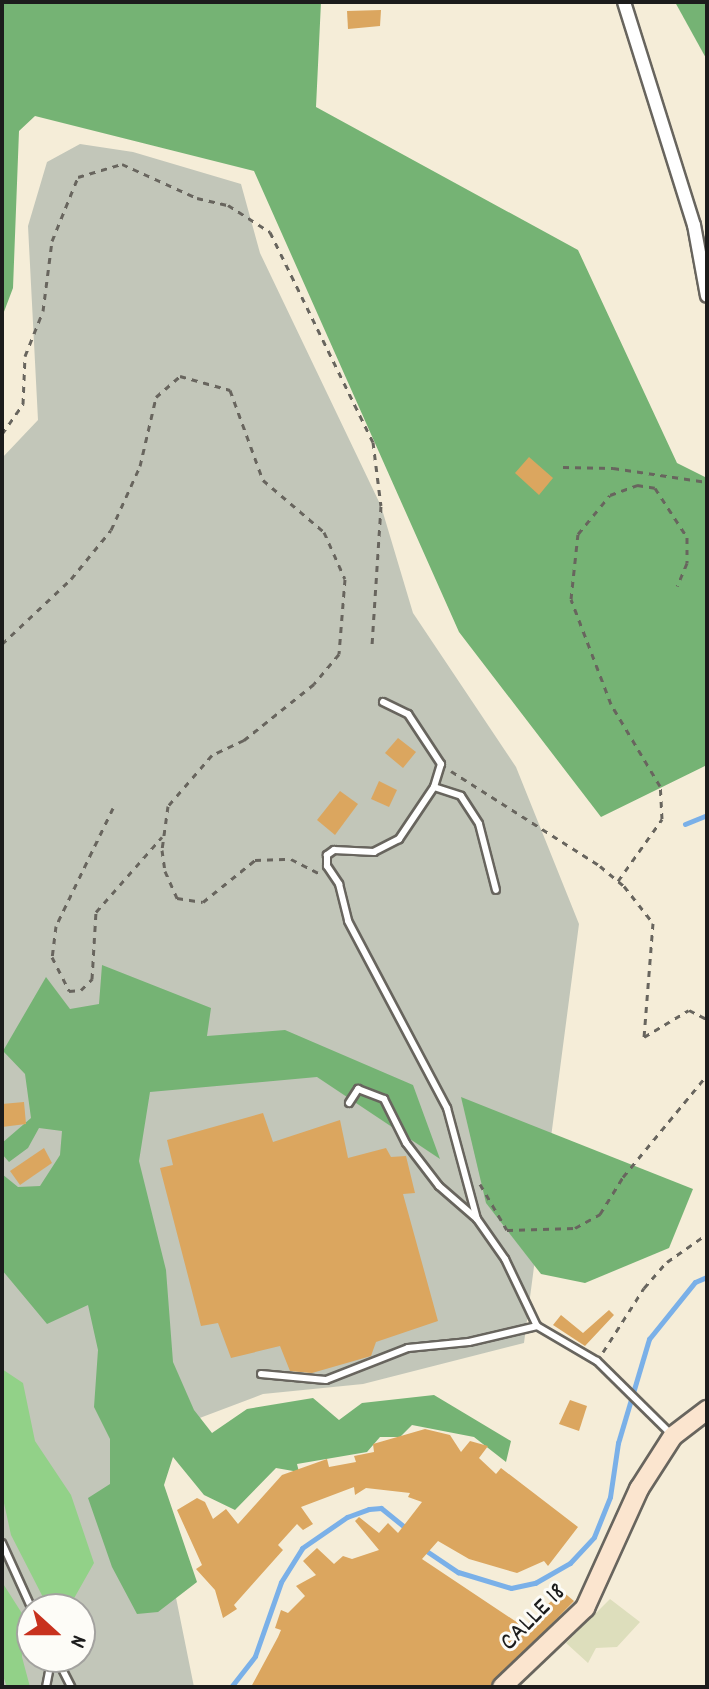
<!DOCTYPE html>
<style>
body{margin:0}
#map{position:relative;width:709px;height:1689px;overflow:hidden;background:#f5edd8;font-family:Dekko,sans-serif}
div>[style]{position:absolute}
.built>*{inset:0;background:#dddebc}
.industrial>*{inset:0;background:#c2c6b9}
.green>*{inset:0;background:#92d188}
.forest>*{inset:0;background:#75b374}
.stream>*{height:5px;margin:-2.5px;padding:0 2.5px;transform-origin:2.5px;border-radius:2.5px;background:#7ab0e8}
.building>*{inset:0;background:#dba65f}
.path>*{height:3px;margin-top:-1.5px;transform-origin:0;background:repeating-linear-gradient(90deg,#68655e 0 6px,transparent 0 12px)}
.roads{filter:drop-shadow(2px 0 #68655e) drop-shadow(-2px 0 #68655e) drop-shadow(0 2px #68655e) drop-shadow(0 -2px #68655e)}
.lane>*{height:6px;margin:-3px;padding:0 3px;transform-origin:3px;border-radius:3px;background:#fff}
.street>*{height:12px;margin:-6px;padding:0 6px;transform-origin:6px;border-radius:6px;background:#fff}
.secondary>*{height:18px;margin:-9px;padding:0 9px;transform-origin:9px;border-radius:9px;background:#fbe5cf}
span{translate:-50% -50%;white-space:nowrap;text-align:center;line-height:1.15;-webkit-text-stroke:6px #fdfcf7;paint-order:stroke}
.street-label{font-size:26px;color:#1c1c1c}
.frame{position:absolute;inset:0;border:4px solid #1c1c1c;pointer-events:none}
.north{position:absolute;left:16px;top:1593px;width:80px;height:80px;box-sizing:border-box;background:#fdfcf7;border:2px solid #a3a29f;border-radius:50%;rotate:111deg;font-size:22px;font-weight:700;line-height:32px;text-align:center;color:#1c1c1c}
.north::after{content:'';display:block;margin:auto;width:28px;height:36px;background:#c8321e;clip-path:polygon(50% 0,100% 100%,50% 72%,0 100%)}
</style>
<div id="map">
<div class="built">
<div style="clip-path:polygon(610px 1599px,640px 1622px,617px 1647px,596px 1648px,588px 1663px,566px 1643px)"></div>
</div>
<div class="industrial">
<div style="clip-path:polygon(evenodd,80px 144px,133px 152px,241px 184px,260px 253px,381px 506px,413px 613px,516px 767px,579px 924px,524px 1343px,363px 1384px,263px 1394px,144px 1439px,194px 1687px,2px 1687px,2px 458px,38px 420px,28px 226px,47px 162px,80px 144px,32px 1609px,80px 1609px,80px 1657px,32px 1657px,32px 1609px)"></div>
</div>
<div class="green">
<div style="clip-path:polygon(2px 1369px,23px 1383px,35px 1441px,71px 1495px,94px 1563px,68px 1609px,49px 1609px,11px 1535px,2px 1494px)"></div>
<div style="clip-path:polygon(2px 1582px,23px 1615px,22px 1657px,30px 1687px,7px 1687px,2px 1673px)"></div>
</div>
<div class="forest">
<div style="clip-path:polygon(2px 2px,321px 2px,316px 107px,578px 250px,677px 463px,707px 478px,707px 765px,601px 817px,459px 632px,254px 171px,35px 116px,19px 131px,13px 288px,2px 317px)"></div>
<div style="clip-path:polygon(675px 2px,707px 2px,707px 60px)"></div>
<div style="clip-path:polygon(102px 965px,211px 1008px,207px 1036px,285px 1030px,413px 1085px,440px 1159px,317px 1077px,150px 1092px,139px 1161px,166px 1270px,173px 1362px,194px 1410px,212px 1433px,247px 1409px,313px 1398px,339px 1420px,362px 1403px,434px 1395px,511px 1441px,506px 1462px,474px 1437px,412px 1425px,400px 1437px,380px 1437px,367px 1452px,297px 1464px,299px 1472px,276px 1468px,235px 1510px,204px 1495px,173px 1457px,164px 1485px,197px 1582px,158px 1612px,137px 1614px,112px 1567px,88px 1498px,110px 1484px,110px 1439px,94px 1407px,98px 1350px,88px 1305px,47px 1324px,2px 1270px,2px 1174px,18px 1187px,40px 1186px,60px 1155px,62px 1131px,39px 1128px,28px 1148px,9px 1162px,2px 1154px,2px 1143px,31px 1118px,25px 1074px,3px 1051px,46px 977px,70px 1009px,99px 1004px)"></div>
<div style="clip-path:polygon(461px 1097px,693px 1189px,669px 1248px,585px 1283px,541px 1274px,486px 1203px)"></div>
</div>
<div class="stream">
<div style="left:685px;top:824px;width:24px;rotate:-22deg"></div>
<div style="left:425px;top:1550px;width:40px;rotate:34deg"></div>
<div style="left:458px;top:1572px;width:55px;rotate:16.8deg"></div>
<div style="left:511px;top:1588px;width:25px;rotate:-12deg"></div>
<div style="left:535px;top:1583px;width:40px;rotate:-29.7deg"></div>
<div style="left:570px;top:1563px;width:35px;rotate:-47deg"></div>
<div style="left:594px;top:1537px;width:43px;rotate:-68.2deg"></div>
<div style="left:610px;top:1497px;width:55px;rotate:-81.6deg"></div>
<div style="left:618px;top:1443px;width:109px;rotate:-73.4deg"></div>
<div style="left:649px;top:1339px;width:73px;rotate:-51.1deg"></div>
<div style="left:695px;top:1282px;width:13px;rotate:-23deg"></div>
<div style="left:231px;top:1687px;width:39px;rotate:-52deg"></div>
<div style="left:255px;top:1656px;width:78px;rotate:-70.6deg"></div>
<div style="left:281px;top:1582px;width:40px;rotate:-58deg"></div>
<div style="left:302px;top:1548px;width:55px;rotate:-34.6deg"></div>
<div style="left:347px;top:1517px;width:23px;rotate:-20deg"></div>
<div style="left:369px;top:1509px;width:12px;rotate:-5deg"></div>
<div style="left:381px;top:1508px;width:35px;rotate:39deg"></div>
</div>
<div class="building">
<div style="clip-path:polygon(381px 10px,380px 26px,348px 29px,347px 11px)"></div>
<div style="clip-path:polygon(529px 457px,553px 478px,539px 495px,515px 473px)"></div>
<div style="clip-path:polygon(398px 738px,416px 752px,403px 768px,385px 753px)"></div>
<div style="clip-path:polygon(379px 781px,397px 790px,389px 807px,371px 799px)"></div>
<div style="clip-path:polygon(340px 791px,358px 804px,335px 835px,317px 820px)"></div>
<div style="clip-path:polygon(24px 1102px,26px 1124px,2px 1127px,2px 1104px)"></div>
<div style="clip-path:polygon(263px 1113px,273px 1142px,340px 1120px,348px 1158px,386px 1148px,391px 1157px,406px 1156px,415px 1193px,403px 1194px,438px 1321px,376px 1342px,371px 1356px,312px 1373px,290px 1371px,280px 1346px,231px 1358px,218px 1323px,201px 1326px,160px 1168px,173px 1165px,167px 1140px)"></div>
<div style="clip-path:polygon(44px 1148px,52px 1163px,20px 1185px,10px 1171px)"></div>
<div style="clip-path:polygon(609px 1310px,614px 1315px,585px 1346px,553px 1325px,561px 1315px,583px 1333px)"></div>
<div style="clip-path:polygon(570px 1400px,587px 1406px,579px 1431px,559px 1424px)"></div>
<div style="clip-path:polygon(425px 1429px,450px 1435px,461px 1452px,470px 1441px,488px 1446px,479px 1458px,496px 1474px,501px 1468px,578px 1527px,548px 1566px,544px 1561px,517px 1573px,469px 1559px,438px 1541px,422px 1559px,524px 1627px,562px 1591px,574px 1601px,490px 1687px,251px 1687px,278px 1637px,281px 1630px,275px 1628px,281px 1610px,288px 1613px,305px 1596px,296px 1586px,316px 1575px,303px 1561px,317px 1548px,334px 1564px,343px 1556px,352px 1559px,379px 1550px,355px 1521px,359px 1517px,379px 1533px,388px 1523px,398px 1533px,422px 1502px,408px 1497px,410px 1493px,366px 1488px,355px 1495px,354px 1487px,301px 1507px,313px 1524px,303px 1530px,297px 1524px,278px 1545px,283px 1550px,234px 1605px,237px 1609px,223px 1618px,215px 1590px,196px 1569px,202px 1565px,177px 1510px,197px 1498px,205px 1502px,213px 1519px,226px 1509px,238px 1524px,282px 1475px,327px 1459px,329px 1467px,356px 1462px,354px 1456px,374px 1452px,373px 1444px)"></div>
</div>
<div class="path">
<div style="left:2px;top:434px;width:37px;rotate:-55deg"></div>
<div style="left:23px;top:404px;width:48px;rotate:-87.6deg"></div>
<div style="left:25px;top:356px;width:48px;rotate:-68.2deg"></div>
<div style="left:43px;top:311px;width:71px;rotate:-82.7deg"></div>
<div style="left:52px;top:241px;width:69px;rotate:-67.9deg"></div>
<div style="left:78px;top:177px;width:46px;rotate:-16.5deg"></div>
<div style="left:122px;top:164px;width:82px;rotate:24.4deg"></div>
<div style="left:197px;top:198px;width:32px;rotate:13deg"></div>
<div style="left:228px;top:205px;width:50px;rotate:32.7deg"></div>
<div style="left:270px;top:232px;width:234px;rotate:63.9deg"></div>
<div style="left:373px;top:442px;width:64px;rotate:82.9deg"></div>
<div style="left:381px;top:506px;width:140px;rotate:93.7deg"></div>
<div style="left:563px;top:467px;width:50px;rotate:1.1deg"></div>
<div style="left:613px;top:468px;width:95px;rotate:8.5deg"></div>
<div style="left:2px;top:644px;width:95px;rotate:-43.3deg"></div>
<div style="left:71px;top:579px;width:63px;rotate:-50.8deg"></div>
<div style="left:111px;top:530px;width:70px;rotate:-65.6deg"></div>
<div style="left:140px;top:466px;width:71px;rotate:-76.9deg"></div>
<div style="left:156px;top:397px;width:32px;rotate:-41deg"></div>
<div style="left:180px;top:376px;width:52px;rotate:15.6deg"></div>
<div style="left:230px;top:390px;width:96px;rotate:69.9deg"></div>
<div style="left:263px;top:480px;width:80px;rotate:40.4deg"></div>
<div style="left:324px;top:532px;width:51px;rotate:65.9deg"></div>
<div style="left:345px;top:579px;width:75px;rotate:94.6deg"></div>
<div style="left:339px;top:654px;width:39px;rotate:130deg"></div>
<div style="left:314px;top:684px;width:90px;rotate:141.3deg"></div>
<div style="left:244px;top:740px;width:35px;rotate:155deg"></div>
<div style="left:212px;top:755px;width:67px;rotate:130.8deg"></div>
<div style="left:168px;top:806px;width:44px;rotate:97.8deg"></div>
<div style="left:162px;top:850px;width:21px;rotate:82deg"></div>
<div style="left:165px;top:871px;width:30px;rotate:66deg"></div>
<div style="left:177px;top:898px;width:26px;rotate:9deg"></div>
<div style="left:203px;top:902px;width:67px;rotate:-38.9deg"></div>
<div style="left:255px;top:860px;width:36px;rotate:-2deg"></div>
<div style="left:291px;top:859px;width:31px;rotate:27deg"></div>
<div style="left:451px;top:771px;width:177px;rotate:32.5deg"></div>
<div style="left:600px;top:866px;width:31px;rotate:40deg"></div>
<div style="left:624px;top:886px;width:47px;rotate:51.9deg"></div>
<div style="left:653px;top:923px;width:114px;rotate:94.5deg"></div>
<div style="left:644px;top:1037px;width:52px;rotate:-31deg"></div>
<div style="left:689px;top:1010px;width:20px;rotate:27deg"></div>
<div style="left:113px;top:808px;width:131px;rotate:115.8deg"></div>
<div style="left:56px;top:926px;width:31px;rotate:97deg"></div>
<div style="left:52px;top:957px;width:38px;rotate:63deg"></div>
<div style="left:69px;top:991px;width:12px;rotate:-5deg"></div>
<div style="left:81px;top:990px;width:16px;rotate:-45deg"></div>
<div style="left:92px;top:979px;width:67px;rotate:-86.6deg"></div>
<div style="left:96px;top:912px;width:100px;rotate:-48.7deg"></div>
<div style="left:618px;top:881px;width:76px;rotate:-54.6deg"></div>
<div style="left:662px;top:819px;width:33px;rotate:-93deg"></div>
<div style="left:660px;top:786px;width:96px;rotate:-120.9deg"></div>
<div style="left:611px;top:704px;width:112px;rotate:-110.9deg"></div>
<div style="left:571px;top:599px;width:65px;rotate:-83.9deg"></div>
<div style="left:578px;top:534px;width:50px;rotate:-50.6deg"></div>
<div style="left:610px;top:495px;width:29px;rotate:-20deg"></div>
<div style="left:637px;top:485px;width:18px;rotate:9deg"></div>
<div style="left:655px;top:488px;width:59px;rotate:56.9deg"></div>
<div style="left:687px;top:537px;width:26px;rotate:90deg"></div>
<div style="left:687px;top:563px;width:25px;rotate:113deg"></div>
<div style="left:480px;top:1184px;width:53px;rotate:59.6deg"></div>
<div style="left:507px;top:1230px;width:68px;rotate:-1.7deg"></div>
<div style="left:575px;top:1228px;width:29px;rotate:-29deg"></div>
<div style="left:600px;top:1214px;width:44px;rotate:-58.1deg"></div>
<div style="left:623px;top:1177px;width:132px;rotate:-50.5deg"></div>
<div style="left:603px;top:1352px;width:76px;rotate:-57.4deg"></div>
<div style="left:644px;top:1288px;width:35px;rotate:-49deg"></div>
<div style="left:667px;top:1262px;width:49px;rotate:-35deg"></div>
</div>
<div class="roads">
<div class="lane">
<div style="left:383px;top:702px;width:28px;rotate:26deg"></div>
<div style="left:408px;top:714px;width:60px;rotate:56.6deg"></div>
<div style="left:441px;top:764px;width:24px;rotate:107deg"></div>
<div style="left:434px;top:787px;width:63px;rotate:123.9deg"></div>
<div style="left:399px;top:839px;width:28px;rotate:153deg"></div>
<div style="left:374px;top:852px;width:40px;rotate:-177.1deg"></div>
<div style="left:334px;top:850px;width:9px;rotate:144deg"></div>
<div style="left:327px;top:855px;width:11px;rotate:90deg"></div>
<div style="left:327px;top:866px;width:22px;rotate:56deg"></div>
<div style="left:339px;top:884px;width:38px;rotate:76deg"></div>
<div style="left:348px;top:921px;width:212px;rotate:62.1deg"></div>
<div style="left:447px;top:1108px;width:115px;rotate:74.9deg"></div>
<div style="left:434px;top:787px;width:28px;rotate:18deg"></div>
<div style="left:461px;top:796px;width:33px;rotate:57deg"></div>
<div style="left:479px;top:824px;width:68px;rotate:75.6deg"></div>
<div style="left:349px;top:1103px;width:17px;rotate:-57deg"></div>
<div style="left:358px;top:1089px;width:28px;rotate:21deg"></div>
<div style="left:384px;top:1099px;width:49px;rotate:63.4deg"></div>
<div style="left:406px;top:1143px;width:54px;rotate:52.5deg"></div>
<div style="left:439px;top:1186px;width:50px;rotate:41deg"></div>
<div style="left:477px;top:1219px;width:49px;rotate:55deg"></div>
<div style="left:505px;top:1259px;width:74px;rotate:64.5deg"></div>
<div style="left:537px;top:1326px;width:69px;rotate:30.3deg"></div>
<div style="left:597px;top:1361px;width:105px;rotate:44.6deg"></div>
<div style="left:261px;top:1374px;width:65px;rotate:5.3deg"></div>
<div style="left:326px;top:1380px;width:88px;rotate:-21.3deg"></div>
<div style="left:408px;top:1348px;width:61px;rotate:-5.6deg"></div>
<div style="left:469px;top:1342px;width:70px;rotate:-13.2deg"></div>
<div style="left:2px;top:1543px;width:72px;rotate:65.6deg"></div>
<div style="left:56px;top:1657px;width:34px;rotate:63deg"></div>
<div style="left:46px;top:1687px;width:31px;rotate:-79deg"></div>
</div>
<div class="street">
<div style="left:624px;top:2px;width:234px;rotate:72.6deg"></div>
<div style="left:694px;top:225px;width:72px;rotate:79.6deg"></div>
</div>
<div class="secondary">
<div style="left:502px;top:1687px;width:115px;rotate:-43.6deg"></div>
<div style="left:585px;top:1608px;width:131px;rotate:-65.6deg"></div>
<div style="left:639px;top:1489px;width:63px;rotate:-57.3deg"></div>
<div style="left:673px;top:1436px;width:43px;rotate:-37.4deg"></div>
</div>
</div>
<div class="street-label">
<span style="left:534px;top:1618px;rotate:-46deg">CALLE 18</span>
</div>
<div class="frame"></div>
<div class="north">N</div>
</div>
